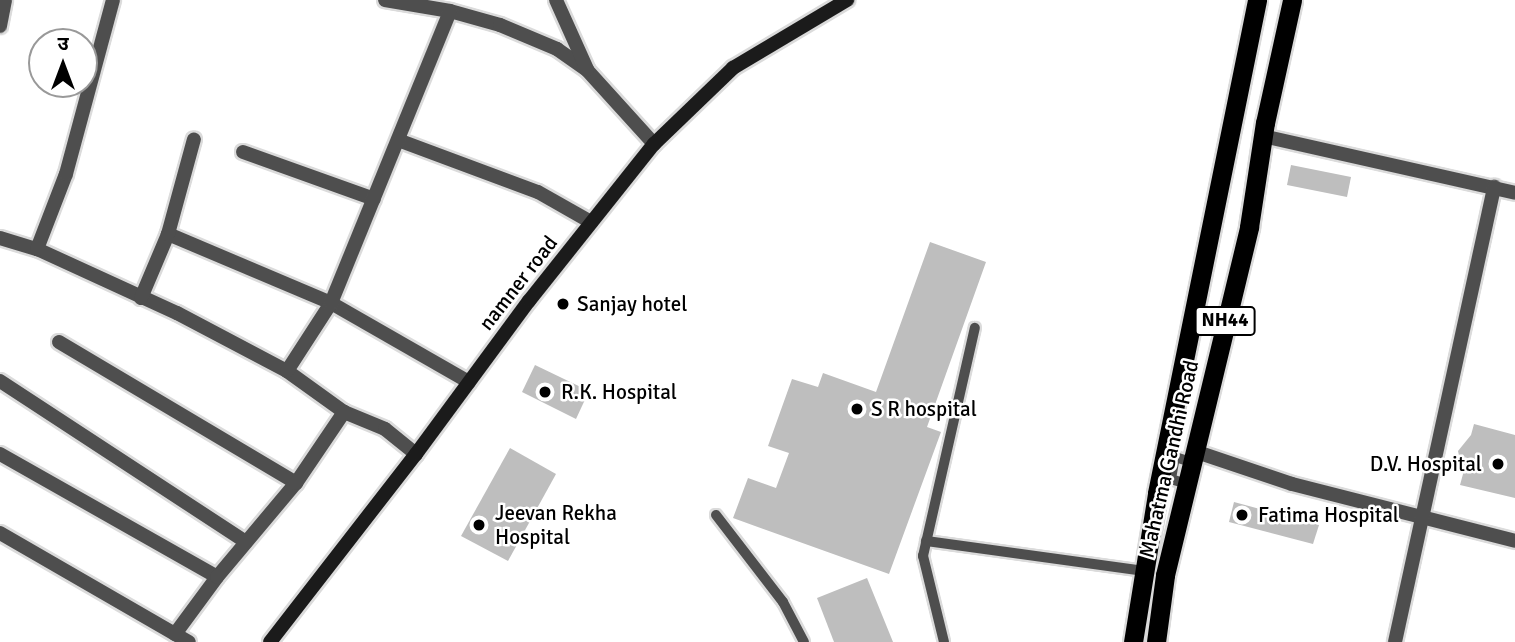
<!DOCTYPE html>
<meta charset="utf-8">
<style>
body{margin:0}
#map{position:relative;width:1515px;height:642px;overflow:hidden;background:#fff;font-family:Signika,"Noto Sans Devanagari",sans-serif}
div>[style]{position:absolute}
.building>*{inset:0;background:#bebebe}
.roads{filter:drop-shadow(2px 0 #dbdbdb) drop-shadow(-2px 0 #dbdbdb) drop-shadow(0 2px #dbdbdb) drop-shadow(0 -2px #dbdbdb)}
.service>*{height:10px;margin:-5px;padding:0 5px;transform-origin:5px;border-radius:5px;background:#4e4e4e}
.minor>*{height:14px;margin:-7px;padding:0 7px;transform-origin:7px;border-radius:7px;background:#4e4e4e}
.secondary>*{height:14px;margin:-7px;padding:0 7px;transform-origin:7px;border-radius:7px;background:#1b1b1b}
.trunk>*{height:19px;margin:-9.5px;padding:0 9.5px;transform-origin:9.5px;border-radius:9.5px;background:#000}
.dots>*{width:19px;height:19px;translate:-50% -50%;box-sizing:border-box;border:4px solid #fff;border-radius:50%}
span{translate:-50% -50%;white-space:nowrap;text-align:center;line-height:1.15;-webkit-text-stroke:5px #fff;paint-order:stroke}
.shield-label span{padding:2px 5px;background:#fff;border:2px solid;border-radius:5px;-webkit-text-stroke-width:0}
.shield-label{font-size:19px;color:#000;font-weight:700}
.street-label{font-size:21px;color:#000}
.poi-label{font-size:21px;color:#000}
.left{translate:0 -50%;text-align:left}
.right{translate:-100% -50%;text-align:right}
.north{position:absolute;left:28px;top:28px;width:70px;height:70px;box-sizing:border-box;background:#fff;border:2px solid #999;border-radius:50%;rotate:0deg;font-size:19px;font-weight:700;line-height:28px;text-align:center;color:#000}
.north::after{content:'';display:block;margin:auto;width:24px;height:32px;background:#000;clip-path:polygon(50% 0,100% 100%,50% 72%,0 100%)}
</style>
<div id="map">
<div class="building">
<div style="clip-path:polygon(1291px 165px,1351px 177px,1347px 197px,1287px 185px)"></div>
<div style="clip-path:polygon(930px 242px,986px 262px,927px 427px,941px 432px,889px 574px,733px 518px,748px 478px,776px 488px,789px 453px,768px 446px,792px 379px,818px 387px,823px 373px,876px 392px)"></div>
<div style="clip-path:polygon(535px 365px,589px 391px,576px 419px,522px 392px)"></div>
<div style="clip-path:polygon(1474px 424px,1515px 435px,1515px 498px,1460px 485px,1463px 474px,1458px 451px,1471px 435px)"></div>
<div style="clip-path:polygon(510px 448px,556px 474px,508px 561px,461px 536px)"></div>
<div style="clip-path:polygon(1234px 502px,1319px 525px,1313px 544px,1229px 522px)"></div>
<div style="clip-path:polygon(867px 578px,893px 642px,834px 642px,817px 598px)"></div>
</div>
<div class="roads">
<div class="service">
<div style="left:1187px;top:484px;width:17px;rotate:-163deg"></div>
<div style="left:1171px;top:479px;width:22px;rotate:-80deg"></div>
<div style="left:1175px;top:457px;width:17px;rotate:17deg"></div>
<div style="left:716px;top:515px;width:110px;rotate:52.4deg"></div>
<div style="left:783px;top:602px;width:45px;rotate:62.3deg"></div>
<div style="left:926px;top:541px;width:221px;rotate:7.8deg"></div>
<div style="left:944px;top:642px;width:89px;rotate:-103.7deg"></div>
<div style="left:923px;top:556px;width:234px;rotate:-77.2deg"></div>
</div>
<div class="minor">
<div style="left:385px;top:0;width:66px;rotate:9.6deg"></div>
<div style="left:450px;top:11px;width:52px;rotate:15.6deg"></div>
<div style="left:500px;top:25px;width:62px;rotate:22.8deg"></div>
<div style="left:557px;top:49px;width:37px;rotate:35deg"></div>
<div style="left:587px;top:70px;width:100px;rotate:47.8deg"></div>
<div style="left:556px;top:0;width:76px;rotate:65.8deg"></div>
<div style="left:0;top:26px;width:26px;rotate:-79deg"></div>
<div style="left:1263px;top:136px;width:258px;rotate:12.7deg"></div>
<div style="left:398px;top:140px;width:149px;rotate:20.4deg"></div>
<div style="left:538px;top:192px;width:61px;rotate:29.5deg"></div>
<div style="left:243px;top:152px;width:139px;rotate:19.7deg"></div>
<div style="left:168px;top:234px;width:177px;rotate:22.9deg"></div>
<div style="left:331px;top:303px;width:159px;rotate:29.8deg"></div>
<div style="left:0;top:238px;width:39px;rotate:17deg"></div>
<div style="left:37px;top:249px;width:154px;rotate:24.6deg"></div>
<div style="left:177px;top:313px;width:124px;rotate:27.8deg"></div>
<div style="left:287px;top:371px;width:70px;rotate:35.7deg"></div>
<div style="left:344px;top:412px;width:44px;rotate:22.5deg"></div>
<div style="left:385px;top:429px;width:40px;rotate:39deg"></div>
<div style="left:37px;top:249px;width:80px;rotate:-68.9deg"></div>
<div style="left:66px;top:174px;width:180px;rotate:-74.9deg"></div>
<div style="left:141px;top:298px;width:69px;rotate:-67.1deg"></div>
<div style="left:168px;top:234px;width:98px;rotate:-74.7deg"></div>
<div style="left:59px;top:342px;width:276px;rotate:30.7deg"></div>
<div style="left:287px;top:371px;width:81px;rotate:-57.1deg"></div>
<div style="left:331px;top:303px;width:315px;rotate:-67.8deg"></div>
<div style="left:0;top:381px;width:294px;rotate:33.2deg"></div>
<div style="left:1194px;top:451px;width:103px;rotate:18.6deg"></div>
<div style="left:1292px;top:484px;width:230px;rotate:14.3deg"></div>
<div style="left:0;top:454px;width:249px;rotate:29.5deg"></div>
<div style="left:0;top:533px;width:218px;rotate:30deg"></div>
<div style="left:175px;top:634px;width:71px;rotate:-53.6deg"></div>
<div style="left:217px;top:577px;width:123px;rotate:-50deg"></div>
<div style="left:296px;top:483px;width:86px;rotate:-55.9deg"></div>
<div style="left:1395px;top:642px;width:466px;rotate:-77.7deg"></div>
</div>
<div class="secondary">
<div style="left:270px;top:642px;width:238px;rotate:-52.2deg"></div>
<div style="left:416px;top:454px;width:190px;rotate:-53.6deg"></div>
<div style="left:529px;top:301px;width:201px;rotate:-51.5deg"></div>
<div style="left:654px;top:144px;width:110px;rotate:-43.9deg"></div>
<div style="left:733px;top:68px;width:133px;rotate:-30.8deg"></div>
</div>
<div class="trunk">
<div style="left:1133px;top:642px;width:151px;rotate:-80.8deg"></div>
<div style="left:1157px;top:493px;width:503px;rotate:-78.53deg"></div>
<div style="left:1156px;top:642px;width:68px;rotate:-82.3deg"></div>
<div style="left:1165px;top:575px;width:358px;rotate:-76.4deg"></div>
<div style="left:1249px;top:227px;width:105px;rotate:-81.3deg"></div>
<div style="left:1265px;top:123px;width:126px;rotate:-77.6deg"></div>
</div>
</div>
<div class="dots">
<div style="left:563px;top:304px;background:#000"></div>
<div style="left:545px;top:392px;background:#000"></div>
<div style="left:857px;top:409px;background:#000"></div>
<div style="left:1498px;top:464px;background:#000"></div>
<div style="left:1242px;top:515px;background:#000"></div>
<div style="left:479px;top:525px;background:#000"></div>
</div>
<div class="shield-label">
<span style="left:1225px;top:321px">NH44</span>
</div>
<div class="street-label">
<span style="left:518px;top:283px;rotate:-52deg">namner road</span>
<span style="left:1169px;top:459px;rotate:-77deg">Mahatma Gandhi Road</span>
</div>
<div class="poi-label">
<span class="left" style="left:577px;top:304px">Sanjay hotel</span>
<span class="left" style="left:561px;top:392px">R.K. Hospital</span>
<span class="left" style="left:871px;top:409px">S R hospital</span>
<span class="right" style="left:1482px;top:464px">D.V. Hospital</span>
<span class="left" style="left:495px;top:525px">Jeevan Rekha<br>Hospital</span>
<span class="left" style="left:1258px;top:515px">Fatima Hospital</span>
</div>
<div class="north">उ</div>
</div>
